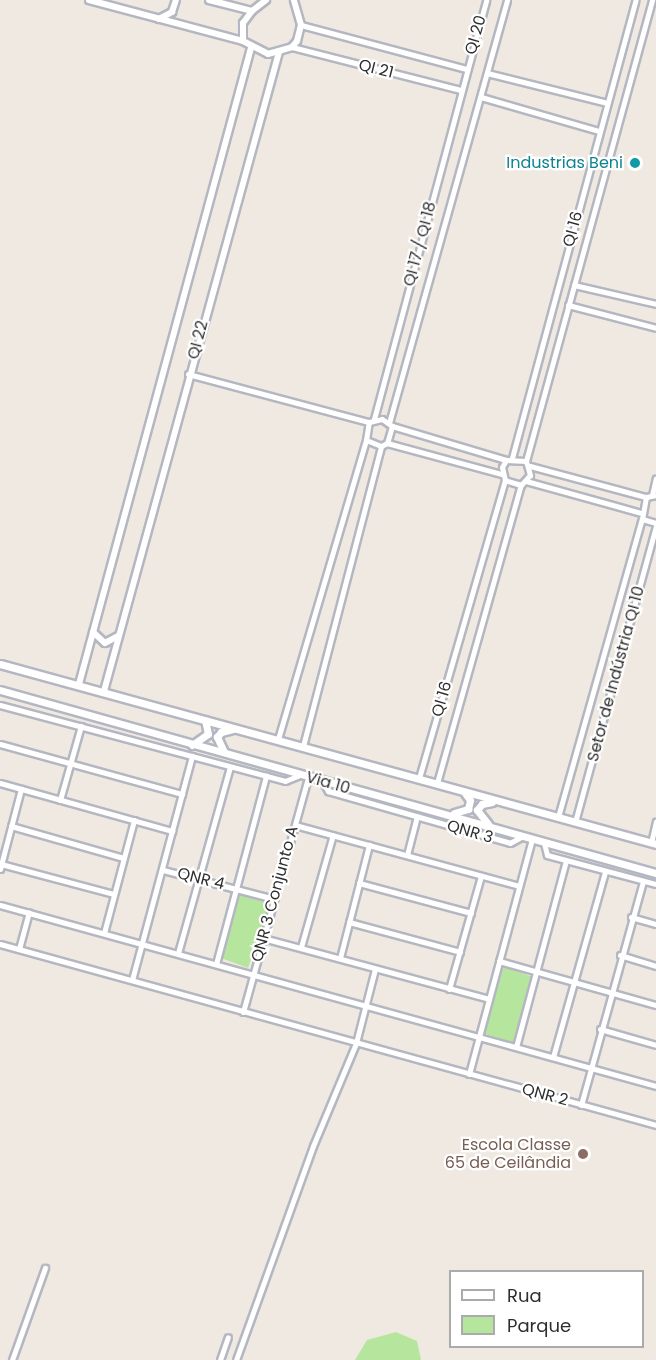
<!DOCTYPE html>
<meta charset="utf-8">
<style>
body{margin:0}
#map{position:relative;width:656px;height:1360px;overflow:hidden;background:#efe9e1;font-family:Poppins,sans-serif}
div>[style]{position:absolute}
.green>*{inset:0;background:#b6e59e}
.roads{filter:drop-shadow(2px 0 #b4b7c1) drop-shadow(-2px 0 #b4b7c1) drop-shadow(0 2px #b4b7c1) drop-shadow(0 -2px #b4b7c1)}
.minor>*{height:5px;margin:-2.5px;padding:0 2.5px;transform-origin:2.5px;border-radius:2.5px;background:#fff}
.tertiary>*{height:6px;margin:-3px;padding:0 3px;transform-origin:3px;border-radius:3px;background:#fff}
.secondary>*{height:7px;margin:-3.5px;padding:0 3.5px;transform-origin:3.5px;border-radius:3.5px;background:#fff}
.dots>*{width:16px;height:16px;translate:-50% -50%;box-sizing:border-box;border:3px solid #fff;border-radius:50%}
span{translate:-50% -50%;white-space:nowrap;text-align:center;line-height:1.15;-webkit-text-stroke:4.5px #fff;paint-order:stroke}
.street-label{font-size:16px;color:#2e2e2e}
.culture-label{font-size:16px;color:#0d838f}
.right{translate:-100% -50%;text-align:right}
.education-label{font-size:16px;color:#785e54}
.legend{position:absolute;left:449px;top:1270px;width:195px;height:78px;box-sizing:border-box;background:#fff;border:2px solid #ababab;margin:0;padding:8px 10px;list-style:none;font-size:18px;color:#2e2e2e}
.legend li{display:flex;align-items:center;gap:12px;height:30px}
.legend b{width:30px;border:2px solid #ababab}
</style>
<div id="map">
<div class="green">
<div style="clip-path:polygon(242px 893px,270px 904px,248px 968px,221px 958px,238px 896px)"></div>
<div style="clip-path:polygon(504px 966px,532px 977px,513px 1043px,483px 1033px)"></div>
<div style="clip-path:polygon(396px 1332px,417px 1341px,421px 1360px,355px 1360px,367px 1340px)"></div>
</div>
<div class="roads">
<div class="minor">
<div style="left:301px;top:25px;width:171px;rotate:14.9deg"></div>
<div style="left:292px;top:47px;width:174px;rotate:14.3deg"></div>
<div style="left:487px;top:73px;width:124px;rotate:14deg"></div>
<div style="left:481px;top:97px;width:123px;rotate:16.1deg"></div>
<div style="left:574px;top:285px;width:84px;rotate:13deg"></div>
<div style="left:568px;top:305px;width:91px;rotate:14.6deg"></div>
<div style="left:188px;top:374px;width:187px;rotate:14.9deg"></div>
<div style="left:369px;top:422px;width:13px;rotate:-13deg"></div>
<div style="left:382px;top:419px;width:12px;rotate:35deg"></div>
<div style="left:392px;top:426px;width:18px;rotate:106deg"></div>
<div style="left:387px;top:443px;width:7px;rotate:153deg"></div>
<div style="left:381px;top:446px;width:16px;rotate:-158deg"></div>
<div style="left:366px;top:440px;width:18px;rotate:-81deg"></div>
<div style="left:374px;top:419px;width:434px;rotate:-75deg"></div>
<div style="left:389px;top:423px;width:439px;rotate:-74.4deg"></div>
<div style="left:392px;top:426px;width:119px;rotate:16.6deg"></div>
<div style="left:506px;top:460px;width:20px;rotate:3deg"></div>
<div style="left:526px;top:461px;width:15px;rotate:74deg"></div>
<div style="left:530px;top:475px;width:13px;rotate:132deg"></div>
<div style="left:521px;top:485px;width:17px;rotate:-163deg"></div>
<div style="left:505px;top:480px;width:13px;rotate:-103deg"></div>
<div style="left:502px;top:467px;width:8px;rotate:-60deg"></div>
<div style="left:387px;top:443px;width:118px;rotate:15.2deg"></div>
<div style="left:512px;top:458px;width:474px;rotate:-74.9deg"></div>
<div style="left:526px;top:461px;width:478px;rotate:-74.7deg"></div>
<div style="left:530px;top:466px;width:120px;rotate:15deg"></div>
<div style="left:646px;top:497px;width:10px;rotate:-11deg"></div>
<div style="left:526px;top:481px;width:119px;rotate:15.5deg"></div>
<div style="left:652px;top:495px;width:17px;rotate:-77deg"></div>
<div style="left:646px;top:497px;width:22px;rotate:100deg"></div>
<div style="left:642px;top:519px;width:15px;rotate:16deg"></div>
<div style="left:0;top:705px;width:295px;rotate:14.9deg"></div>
<div style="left:285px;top:781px;width:16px;rotate:-22deg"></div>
<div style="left:278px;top:739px;width:312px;rotate:-73.6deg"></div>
<div style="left:0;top:744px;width:189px;rotate:15.4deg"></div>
<div style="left:303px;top:746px;width:310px;rotate:-75.4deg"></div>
<div style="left:419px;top:778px;width:310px;rotate:-73.9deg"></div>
<div style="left:322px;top:781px;width:12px;rotate:59deg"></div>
<div style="left:328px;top:791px;width:189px;rotate:15.9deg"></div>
<div style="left:510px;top:843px;width:13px;rotate:-29deg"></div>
<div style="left:0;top:783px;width:179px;rotate:15.6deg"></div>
<div style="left:437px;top:783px;width:310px;rotate:-74.3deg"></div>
<div style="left:60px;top:800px;width:77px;rotate:-74.2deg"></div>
<div style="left:558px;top:817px;width:310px;rotate:-74.3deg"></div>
<div style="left:575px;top:822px;width:307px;rotate:-74.7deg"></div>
<div style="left:295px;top:825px;width:232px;rotate:15.2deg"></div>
<div style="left:11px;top:826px;width:116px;rotate:15.9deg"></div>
<div style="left:544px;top:843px;width:12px;rotate:76deg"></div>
<div style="left:547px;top:855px;width:113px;rotate:14.9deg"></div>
<div style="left:651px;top:843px;width:22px;rotate:-77deg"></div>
<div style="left:407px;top:855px;width:40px;rotate:-75.6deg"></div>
<div style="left:1px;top:864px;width:117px;rotate:14.9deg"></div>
<div style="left:0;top:869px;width:83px;rotate:-75.3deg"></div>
<div style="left:163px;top:870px;width:115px;rotate:14.6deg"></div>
<div style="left:359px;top:883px;width:116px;rotate:15deg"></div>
<div style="left:0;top:905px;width:681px;rotate:15.42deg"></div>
<div style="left:631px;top:917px;width:26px;rotate:16deg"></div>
<div style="left:349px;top:922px;width:115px;rotate:15.1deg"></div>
<div style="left:104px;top:933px;width:117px;rotate:-75.1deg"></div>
<div style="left:263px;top:938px;width:234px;rotate:15.1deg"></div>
<div style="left:0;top:944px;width:681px;rotate:15.42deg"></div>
<div style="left:301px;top:947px;width:116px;rotate:-74.1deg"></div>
<div style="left:19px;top:949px;width:38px;rotate:-75deg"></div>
<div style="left:178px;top:953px;width:193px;rotate:-74.4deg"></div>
<div style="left:620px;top:955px;width:38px;rotate:17deg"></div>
<div style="left:340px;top:958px;width:117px;rotate:-75.6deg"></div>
<div style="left:499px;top:961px;width:163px;rotate:15.7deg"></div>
<div style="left:216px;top:964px;width:195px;rotate:-75.1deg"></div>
<div style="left:132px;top:980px;width:232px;rotate:-75deg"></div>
<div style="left:449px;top:989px;width:117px;rotate:-74.2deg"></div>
<div style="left:243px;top:1012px;width:244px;rotate:-74.5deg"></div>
<div style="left:600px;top:1029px;width:58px;rotate:15.9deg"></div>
<div style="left:516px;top:1047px;width:193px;rotate:-75deg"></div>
<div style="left:553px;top:1057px;width:192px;rotate:-74.3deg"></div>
<div style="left:469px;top:1074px;width:243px;rotate:-75deg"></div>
<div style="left:581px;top:1105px;width:232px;rotate:-74.5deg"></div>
<div style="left:12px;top:1360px;width:98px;rotate:-70.3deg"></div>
<div style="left:220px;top:1360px;width:24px;rotate:-71deg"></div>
<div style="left:236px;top:1360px;width:227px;rotate:-70.2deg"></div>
<div style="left:313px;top:1146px;width:112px;rotate:-67.3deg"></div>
<div style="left:356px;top:1043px;width:76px;rotate:-75.6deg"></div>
</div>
<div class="tertiary">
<div style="left:89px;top:0;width:159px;rotate:14.9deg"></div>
<div style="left:243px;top:41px;width:28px;rotate:27deg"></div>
<div style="left:268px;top:54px;width:25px;rotate:-16deg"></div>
<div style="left:292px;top:47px;width:8px;rotate:-50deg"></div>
<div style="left:297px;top:41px;width:16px;rotate:-76deg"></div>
<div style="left:301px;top:25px;width:26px;rotate:-106deg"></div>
<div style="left:209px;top:0;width:44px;rotate:14.3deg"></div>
<div style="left:252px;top:11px;width:18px;rotate:-38deg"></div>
<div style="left:159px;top:19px;width:15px;rotate:-28deg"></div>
<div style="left:172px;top:12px;width:13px;rotate:-72deg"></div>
<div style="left:243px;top:41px;width:18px;rotate:-90deg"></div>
<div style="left:243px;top:23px;width:15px;rotate:-53deg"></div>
<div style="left:93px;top:632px;width:16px;rotate:43deg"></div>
<div style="left:105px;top:643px;width:15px;rotate:-28deg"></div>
<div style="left:79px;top:684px;width:659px;rotate:-74.87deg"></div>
<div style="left:104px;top:691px;width:663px;rotate:-74.68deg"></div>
</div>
<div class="secondary">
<div style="left:0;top:664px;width:680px;rotate:15.34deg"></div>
<div style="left:0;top:690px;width:681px;rotate:15.59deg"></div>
<div style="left:192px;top:745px;width:19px;rotate:-35deg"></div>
<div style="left:208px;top:734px;width:14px;rotate:-102deg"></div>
<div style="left:224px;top:752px;width:17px;rotate:-115deg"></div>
<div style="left:217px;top:737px;width:6px;rotate:-51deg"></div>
<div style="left:221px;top:732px;width:12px;rotate:-14deg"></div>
<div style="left:454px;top:813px;width:15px;rotate:-16deg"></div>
<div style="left:468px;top:809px;width:9px;rotate:-77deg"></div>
<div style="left:470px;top:800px;width:9px;rotate:-126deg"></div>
<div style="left:488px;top:824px;width:18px;rotate:-128deg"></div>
<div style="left:477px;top:810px;width:8px;rotate:-50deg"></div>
<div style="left:482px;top:804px;width:10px;rotate:-11deg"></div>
</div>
</div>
<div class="dots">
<div style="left:635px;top:163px;background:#0f9aa8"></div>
<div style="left:583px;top:1154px;background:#8d6e63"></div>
</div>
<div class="street-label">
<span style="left:476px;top:35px;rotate:-74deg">QI 20</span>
<span style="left:376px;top:69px;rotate:14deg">QI 21</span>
<span style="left:573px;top:229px;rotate:-75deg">QI 16</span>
<span style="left:420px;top:244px;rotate:-75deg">QI 17 / QI 18</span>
<span style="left:198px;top:340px;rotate:-75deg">QI 22</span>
<span style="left:616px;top:674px;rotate:-75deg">Setor de Indústria QI 10</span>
<span style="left:442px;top:699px;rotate:-74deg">QI 16</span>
<span style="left:328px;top:783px;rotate:16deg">Via 10</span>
<span style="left:470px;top:832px;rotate:16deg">QNR 3</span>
<span style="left:201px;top:879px;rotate:14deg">QNR 4</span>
<span style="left:275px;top:894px;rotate:-75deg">QNR 3 Conjunto A</span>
<span style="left:545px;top:1095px;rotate:15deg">QNR 2</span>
</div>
<div class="culture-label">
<span class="right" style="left:623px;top:163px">Industrias Beni</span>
</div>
<div class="education-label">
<span class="right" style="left:571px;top:1154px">Escola Classe<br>65 de Ceilândia</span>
</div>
<ul class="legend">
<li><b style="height:8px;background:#fff"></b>Rua</li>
<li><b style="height:16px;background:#b6e59e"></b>Parque</li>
</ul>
</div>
